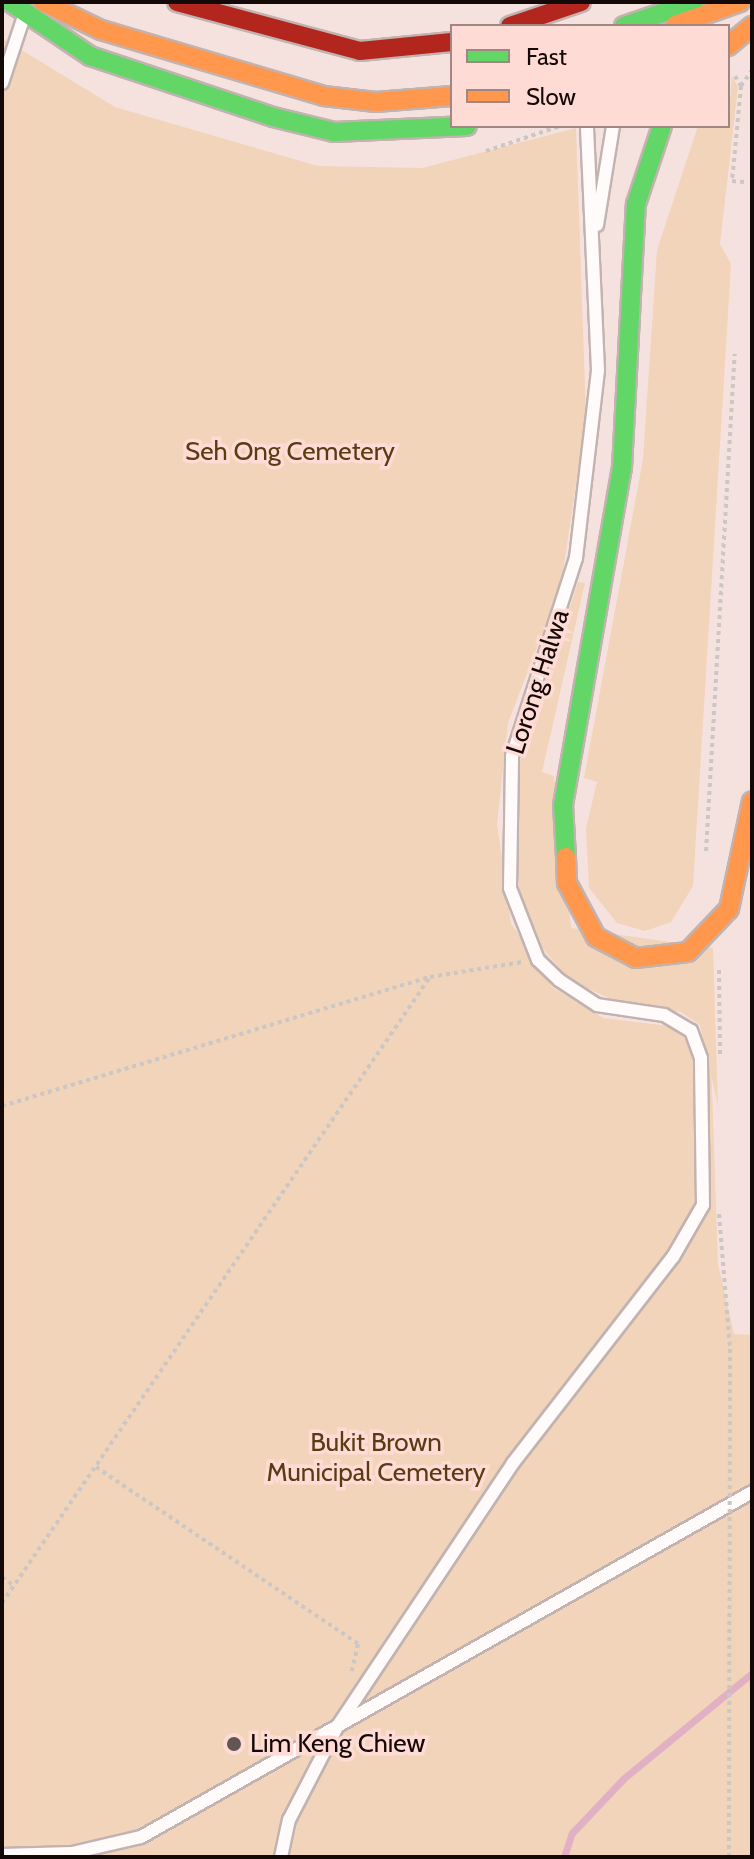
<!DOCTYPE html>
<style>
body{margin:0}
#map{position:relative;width:754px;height:1859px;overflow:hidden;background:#f5e2df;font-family:Cabin,sans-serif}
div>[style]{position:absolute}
.green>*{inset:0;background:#f1d4ba}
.stream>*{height:7px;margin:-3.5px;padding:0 3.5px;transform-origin:3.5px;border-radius:3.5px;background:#e1b0c5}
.path>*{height:4px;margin-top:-2px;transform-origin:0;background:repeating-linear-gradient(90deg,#ccc6c5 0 4px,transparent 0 8px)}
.roads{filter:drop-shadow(2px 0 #c2b3b0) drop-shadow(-2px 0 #c2b3b0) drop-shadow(0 2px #c2b3b0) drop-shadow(0 -2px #c2b3b0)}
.lane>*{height:12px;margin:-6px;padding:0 6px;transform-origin:6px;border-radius:6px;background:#fefbfa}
.fast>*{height:18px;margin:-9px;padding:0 9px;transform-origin:9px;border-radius:9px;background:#63d668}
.slow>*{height:18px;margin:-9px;padding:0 9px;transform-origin:9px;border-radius:9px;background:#ff974d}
.jam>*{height:18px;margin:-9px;padding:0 9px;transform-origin:9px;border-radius:9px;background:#b3261e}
.path-bridge>*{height:4px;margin-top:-2px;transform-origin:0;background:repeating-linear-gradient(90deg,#ccc6c5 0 4px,transparent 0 8px)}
.dots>*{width:22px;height:22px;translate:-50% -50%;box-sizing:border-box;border:4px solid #ffdbd5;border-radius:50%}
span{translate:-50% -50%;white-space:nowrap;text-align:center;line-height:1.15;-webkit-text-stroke:7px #ffdbd5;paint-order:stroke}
.park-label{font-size:26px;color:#593b14}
.street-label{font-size:26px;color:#140907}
.poi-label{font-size:26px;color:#140907}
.left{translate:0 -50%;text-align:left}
.frame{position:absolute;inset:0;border:4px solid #140907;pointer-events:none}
.legend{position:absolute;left:450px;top:24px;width:280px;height:104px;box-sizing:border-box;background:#ffdbd5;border:2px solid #a18783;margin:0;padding:10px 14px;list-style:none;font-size:24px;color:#140907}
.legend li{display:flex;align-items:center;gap:16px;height:40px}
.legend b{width:40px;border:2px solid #a18783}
</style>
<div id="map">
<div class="green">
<div style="clip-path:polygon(2px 38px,115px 107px,318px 166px,422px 168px,576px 128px,586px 416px,561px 585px,508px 723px,497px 824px,511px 923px,552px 987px,603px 1018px,669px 1026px,711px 1060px,718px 1264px,734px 1334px,752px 1335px,752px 1857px,2px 1857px)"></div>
<div style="clip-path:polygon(732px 76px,738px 87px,720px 244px,731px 264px,693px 886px,671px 922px,645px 931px,617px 923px,589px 888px,586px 828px,597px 782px,584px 778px,643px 459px,657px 250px,698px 126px,728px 126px)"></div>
<div style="clip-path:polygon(578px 582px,585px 583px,542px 772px,554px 776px,571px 928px,713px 948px,718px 1106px,700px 1025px,681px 1012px,615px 1001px,570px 980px,536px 941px,521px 903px,514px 839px,519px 765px)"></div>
</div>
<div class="stream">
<div style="left:564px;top:1857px;width:25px;rotate:-72deg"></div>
<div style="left:572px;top:1833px;width:74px;rotate:-46.6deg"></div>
<div style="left:623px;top:1779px;width:167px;rotate:-39.4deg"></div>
</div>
<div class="path">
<div style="left:735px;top:76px;width:12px;rotate:59deg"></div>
<div style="left:741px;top:86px;width:95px;rotate:95.4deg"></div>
<div style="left:732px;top:181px;width:12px;rotate:5deg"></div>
<div style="left:741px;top:86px;width:19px;rotate:-55deg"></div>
<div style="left:486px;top:151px;width:78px;rotate:-18.7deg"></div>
<div style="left:706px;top:851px;width:498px;rotate:-86.7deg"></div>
<div style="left:719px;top:970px;width:87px;rotate:89.3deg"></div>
<div style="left:2px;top:1106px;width:447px;rotate:-16.8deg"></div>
<div style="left:430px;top:977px;width:94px;rotate:-9.2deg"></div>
<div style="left:719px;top:1214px;width:133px;rotate:85.3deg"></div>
<div style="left:96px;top:1467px;width:316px;rotate:34deg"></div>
<div style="left:358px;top:1644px;width:31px;rotate:103deg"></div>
<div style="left:2px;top:1577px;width:15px;rotate:37deg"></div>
<div style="left:2px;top:1603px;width:758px;rotate:-55.64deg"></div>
</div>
<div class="roads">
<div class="lane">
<div style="left:2px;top:83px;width:67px;rotate:-71.8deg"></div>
<div style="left:597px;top:225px;width:100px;rotate:-80.8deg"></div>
<div style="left:2px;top:1855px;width:70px;rotate:-1.6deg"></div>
<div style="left:72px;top:1853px;width:71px;rotate:-13.1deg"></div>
<div style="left:141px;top:1837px;width:702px;rotate:-29.45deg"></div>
<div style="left:281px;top:1857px;width:38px;rotate:-78deg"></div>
<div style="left:289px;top:1820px;width:105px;rotate:-62.7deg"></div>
<div style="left:337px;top:1727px;width:317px;rotate:-56.3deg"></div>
<div style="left:513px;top:1463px;width:261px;rotate:-52.2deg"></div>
<div style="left:673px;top:1257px;width:60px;rotate:-60deg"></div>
<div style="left:703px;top:1205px;width:147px;rotate:-90.8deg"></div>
<div style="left:701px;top:1058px;width:29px;rotate:-110deg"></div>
<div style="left:691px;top:1031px;width:31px;rotate:-149deg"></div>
<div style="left:664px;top:1015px;width:68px;rotate:-171.5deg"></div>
<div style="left:597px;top:1005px;width:45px;rotate:-146.7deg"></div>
<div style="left:559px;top:980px;width:29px;rotate:-136deg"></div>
<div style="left:538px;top:960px;width:77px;rotate:-111.3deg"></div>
<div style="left:510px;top:888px;width:132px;rotate:-89.1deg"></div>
<div style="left:512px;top:756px;width:208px;rotate:-72.1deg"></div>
<div style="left:576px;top:558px;width:189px;rotate:-83.3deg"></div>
<div style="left:598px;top:370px;width:244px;rotate:-92.6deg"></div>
</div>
<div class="fast">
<div style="left:10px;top:2px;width:97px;rotate:34deg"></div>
<div style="left:90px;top:56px;width:193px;rotate:18.4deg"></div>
<div style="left:273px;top:117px;width:63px;rotate:13.8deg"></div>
<div style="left:334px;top:132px;width:133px;rotate:-2.6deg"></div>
<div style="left:624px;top:26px;width:74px;rotate:-18.9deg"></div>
<div style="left:566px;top:857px;width:52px;rotate:-93.3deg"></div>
<div style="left:563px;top:805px;width:342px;rotate:-80.1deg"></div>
<div style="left:622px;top:468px;width:264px;rotate:-87deg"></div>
<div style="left:636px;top:204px;width:82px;rotate:-71.6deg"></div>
</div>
<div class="slow">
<div style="left:43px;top:2px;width:64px;rotate:25.8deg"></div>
<div style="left:101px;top:30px;width:233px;rotate:16.5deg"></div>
<div style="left:324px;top:96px;width:52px;rotate:6.6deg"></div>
<div style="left:376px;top:102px;width:76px;rotate:-4.5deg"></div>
<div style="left:675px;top:25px;width:69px;rotate:-19.5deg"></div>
<div style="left:728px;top:46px;width:31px;rotate:-40deg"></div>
<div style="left:566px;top:857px;width:26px;rotate:88deg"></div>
<div style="left:567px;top:883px;width:61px;rotate:61.8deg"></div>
<div style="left:596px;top:937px;width:45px;rotate:27.7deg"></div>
<div style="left:636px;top:958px;width:52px;rotate:-6.6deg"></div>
<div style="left:688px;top:952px;width:59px;rotate:-46.4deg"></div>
<div style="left:729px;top:909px;width:110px;rotate:-78deg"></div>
</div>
<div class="jam">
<div style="left:177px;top:2px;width:189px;rotate:15deg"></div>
<div style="left:360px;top:51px;width:92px;rotate:-5.6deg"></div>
<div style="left:510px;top:26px;width:75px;rotate:-18.7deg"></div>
</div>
</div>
<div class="path-bridge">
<div style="left:729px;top:1857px;width:510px;rotate:-89.89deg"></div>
</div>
<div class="dots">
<div style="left:234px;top:1744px;background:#635553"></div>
</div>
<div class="park-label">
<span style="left:290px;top:452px">Seh Ong Cemetery</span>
<span style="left:376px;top:1458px">Bukit Brown<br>Municipal Cemetery</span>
</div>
<div class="street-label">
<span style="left:538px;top:682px;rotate:-72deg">Lorong Halwa</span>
</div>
<div class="poi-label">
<span class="left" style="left:250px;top:1744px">Lim Keng Chiew</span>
</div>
<div class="frame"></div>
<ul class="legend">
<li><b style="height:10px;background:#63d668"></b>Fast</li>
<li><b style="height:10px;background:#ff974d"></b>Slow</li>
</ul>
</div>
